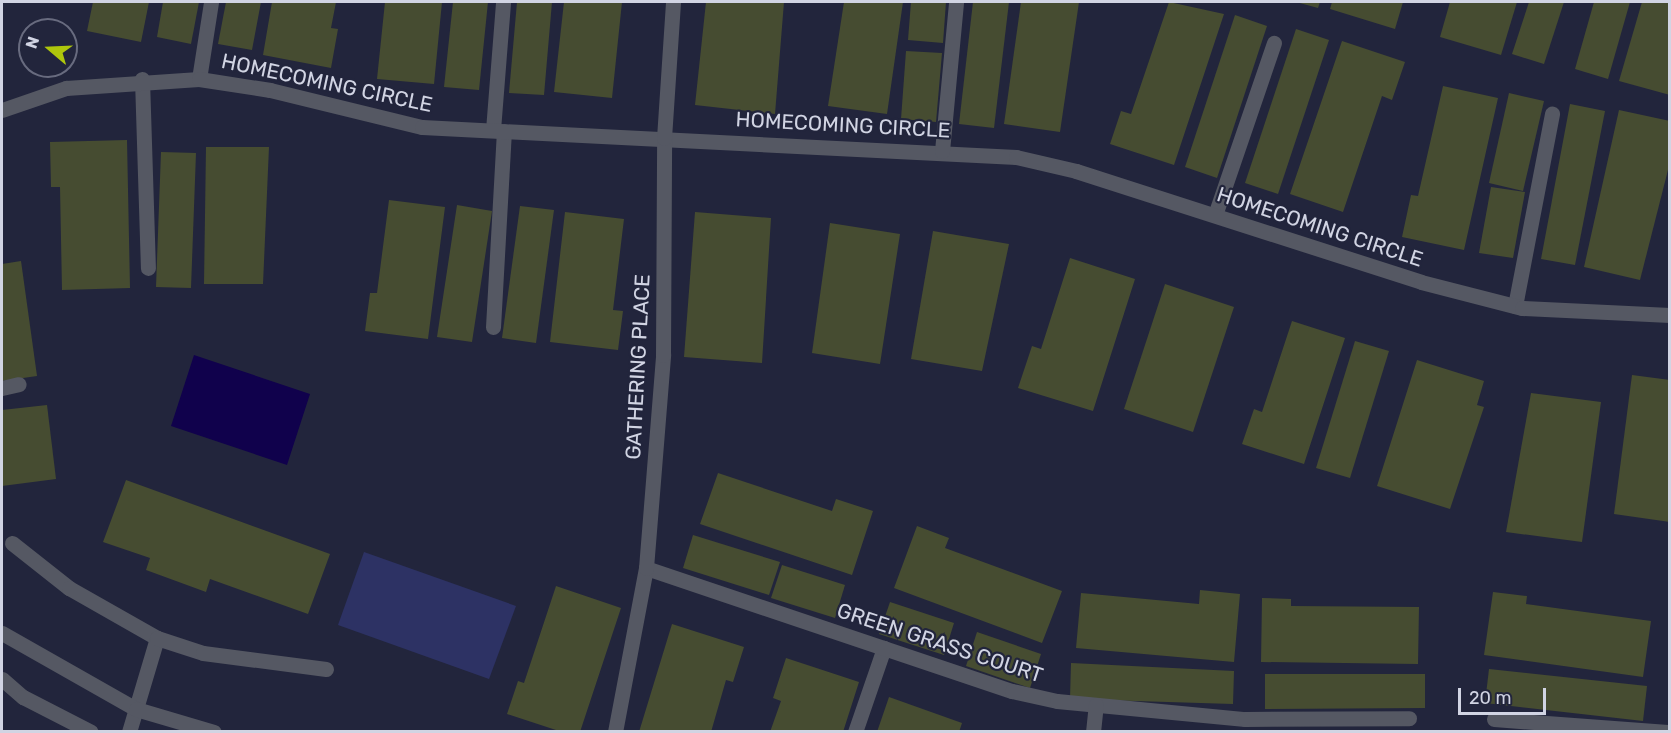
<!DOCTYPE html>
<style>
body{margin:0}
#map{position:relative;width:1671px;height:733px;overflow:hidden;background:#22253c;font-family:Rubik,sans-serif}
div>[style]{position:absolute}
.green>*{inset:0;background:#2d3264}
.water>*{inset:0;background:#10014c}
.building>*{inset:0;background:#464c31}
.service>*{height:15px;margin:-7.5px;padding:0 7.5px;transform-origin:7.5px;border-radius:7.5px;background:#555863}
.minor>*{height:15px;margin:-7.5px;padding:0 7.5px;transform-origin:7.5px;border-radius:7.5px;background:#555863}
span{translate:-50% -50%;white-space:nowrap;text-align:center;line-height:1.15;-webkit-text-stroke:4.5px #22253c;paint-order:stroke}
.street-label{font-size:21px;color:#d1d4e3}
.frame{position:absolute;inset:0;border:3px solid #d1d4e3;pointer-events:none}
.north{position:absolute;left:18px;top:18px;width:60px;height:60px;box-sizing:border-box;background:#22253c;border:2px solid #686b7f;border-radius:50%;rotate:289deg;font-size:16px;font-weight:700;line-height:24px;text-align:center;color:#d1d4e3}
.north::after{content:'';display:block;margin:auto;width:21px;height:27px;background:#aec60c;clip-path:polygon(50% 0,100% 100%,50% 72%,0 100%)}
.scale{position:absolute;left:1458px;top:688px;width:88px;height:27px;box-sizing:border-box;border:3px solid #d1d4e3;border-top:0;padding-left:8px;font-size:18px;line-height:21px;white-space:nowrap;color:#d1d4e3;-webkit-text-stroke:4px #22253c;paint-order:stroke}
</style>
<div id="map">
<div class="green">
<div style="clip-path:polygon(364px 552px,516px 606px,489px 679px,338px 625px)"></div>
</div>
<div class="water">
<div style="clip-path:polygon(194px 355px,310px 394px,287px 465px,171px 426px)"></div>
</div>
<div class="building">
<div style="clip-path:polygon(93px 2px,149px 2px,141px 42px,87px 31px)"></div>
<div style="clip-path:polygon(163px 2px,199px 2px,191px 44px,157px 37px)"></div>
<div style="clip-path:polygon(226px 2px,261px 2px,252px 50px,218px 44px)"></div>
<div style="clip-path:polygon(272px 2px,336px 2px,331px 28px,338px 29px,331px 68px,263px 55px)"></div>
<div style="clip-path:polygon(385px 2px,442px 2px,434px 84px,377px 79px)"></div>
<div style="clip-path:polygon(453px 2px,488px 2px,479px 90px,444px 87px)"></div>
<div style="clip-path:polygon(517px 2px,552px 2px,544px 95px,509px 93px)"></div>
<div style="clip-path:polygon(564px 2px,622px 2px,612px 98px,554px 92px)"></div>
<div style="clip-path:polygon(706px 2px,784px 2px,775px 114px,695px 105px)"></div>
<div style="clip-path:polygon(844px 2px,903px 2px,887px 114px,828px 106px)"></div>
<div style="clip-path:polygon(911px 2px,946px 2px,943px 43px,908px 40px)"></div>
<div style="clip-path:polygon(973px 2px,1009px 2px,994px 128px,959px 124px)"></div>
<div style="clip-path:polygon(1021px 2px,1079px 2px,1060px 132px,1004px 124px)"></div>
<div style="clip-path:polygon(1169px 2px,1224px 14px,1174px 165px,1110px 144px,1121px 111px,1131px 114px)"></div>
<div style="clip-path:polygon(1296px 2px,1320px 2px,1318px 8px)"></div>
<div style="clip-path:polygon(1332px 2px,1403px 2px,1395px 29px,1330px 9px)"></div>
<div style="clip-path:polygon(1450px 2px,1517px 2px,1501px 55px,1440px 37px)"></div>
<div style="clip-path:polygon(1529px 2px,1564px 2px,1544px 64px,1512px 54px)"></div>
<div style="clip-path:polygon(1594px 2px,1630px 2px,1608px 79px,1575px 69px)"></div>
<div style="clip-path:polygon(1642px 2px,1670px 2px,1670px 95px,1619px 81px)"></div>
<div style="clip-path:polygon(1235px 15px,1267px 26px,1217px 178px,1185px 167px)"></div>
<div style="clip-path:polygon(1296px 29px,1329px 40px,1278px 194px,1245px 183px)"></div>
<div style="clip-path:polygon(1342px 41px,1405px 62px,1392px 100px,1382px 96px,1343px 212px,1290px 194px)"></div>
<div style="clip-path:polygon(906px 51px,942px 53px,936px 122px,901px 119px)"></div>
<div style="clip-path:polygon(1443px 86px,1498px 98px,1464px 250px,1402px 237px,1411px 195px,1418px 196px)"></div>
<div style="clip-path:polygon(1509px 93px,1544px 101px,1523px 191px,1489px 183px)"></div>
<div style="clip-path:polygon(1570px 104px,1605px 111px,1575px 265px,1541px 259px)"></div>
<div style="clip-path:polygon(1619px 110px,1670px 121px,1670px 162px,1640px 280px,1584px 267px)"></div>
<div style="clip-path:polygon(127px 140px,130px 288px,62px 290px,60px 187px,51px 187px,50px 142px)"></div>
<div style="clip-path:polygon(206px 147px,269px 147px,263px 284px,204px 284px)"></div>
<div style="clip-path:polygon(161px 152px,196px 153px,191px 288px,156px 287px)"></div>
<div style="clip-path:polygon(1491px 187px,1525px 192px,1513px 258px,1479px 253px)"></div>
<div style="clip-path:polygon(389px 200px,445px 207px,428px 339px,365px 331px,370px 293px,377px 293px)"></div>
<div style="clip-path:polygon(457px 205px,492px 211px,472px 342px,437px 337px)"></div>
<div style="clip-path:polygon(520px 206px,554px 210px,536px 343px,502px 338px)"></div>
<div style="clip-path:polygon(565px 212px,624px 219px,613px 310px,623px 311px,618px 350px,550px 342px)"></div>
<div style="clip-path:polygon(695px 212px,771px 218px,762px 363px,684px 357px)"></div>
<div style="clip-path:polygon(830px 223px,900px 234px,880px 364px,812px 353px)"></div>
<div style="clip-path:polygon(933px 231px,1009px 244px,982px 371px,911px 359px)"></div>
<div style="clip-path:polygon(1070px 258px,1135px 279px,1093px 411px,1018px 388px,1032px 346px,1041px 349px)"></div>
<div style="clip-path:polygon(21px 261px,37px 376px,2px 381px,2px 264px)"></div>
<div style="clip-path:polygon(1165px 284px,1234px 307px,1193px 432px,1124px 409px)"></div>
<div style="clip-path:polygon(1292px 321px,1345px 338px,1304px 464px,1242px 444px,1254px 409px,1262px 412px)"></div>
<div style="clip-path:polygon(1355px 341px,1389px 351px,1350px 478px,1316px 468px)"></div>
<div style="clip-path:polygon(1417px 360px,1484px 381px,1477px 405px,1484px 407px,1450px 509px,1377px 486px)"></div>
<div style="clip-path:polygon(1632px 375px,1670px 380px,1670px 522px,1614px 514px)"></div>
<div style="clip-path:polygon(1531px 393px,1601px 402px,1582px 542px,1506px 532px)"></div>
<div style="clip-path:polygon(47px 405px,56px 479px,2px 486px,2px 410px)"></div>
<div style="clip-path:polygon(718px 473px,832px 511px,836px 499px,873px 511px,852px 575px,700px 524px)"></div>
<div style="clip-path:polygon(126px 480px,330px 554px,308px 614px,210px 579px,206px 592px,146px 570px,150px 558px,103px 542px)"></div>
<div style="clip-path:polygon(917px 526px,949px 538px,945px 548px,1062px 591px,1042px 643px,894px 588px)"></div>
<div style="clip-path:polygon(693px 535px,780px 562px,769px 595px,683px 568px)"></div>
<div style="clip-path:polygon(782px 565px,845px 585px,835px 618px,771px 598px)"></div>
<div style="clip-path:polygon(556px 586px,621px 608px,580px 732px,562px 732px,507px 714px,518px 681px,524px 683px)"></div>
<div style="clip-path:polygon(1200px 590px,1240px 594px,1234px 662px,1076px 648px,1081px 593px,1199px 604px)"></div>
<div style="clip-path:polygon(1493px 592px,1527px 596px,1526px 604px,1651px 621px,1643px 677px,1484px 655px)"></div>
<div style="clip-path:polygon(1262px 598px,1291px 599px,1291px 606px,1419px 607px,1418px 664px,1261px 662px)"></div>
<div style="clip-path:polygon(890px 602px,954px 623px,944px 655px,879px 634px)"></div>
<div style="clip-path:polygon(672px 624px,744px 647px,733px 682px,726px 680px,711px 732px,639px 732px)"></div>
<div style="clip-path:polygon(977px 632px,1041px 654px,1030px 688px,966px 666px)"></div>
<div style="clip-path:polygon(786px 658px,859px 682px,843px 732px,770px 732px,781px 701px,773px 698px)"></div>
<div style="clip-path:polygon(1071px 663px,1234px 671px,1233px 704px,1070px 699px)"></div>
<div style="clip-path:polygon(1489px 669px,1647px 686px,1643px 721px,1485px 703px)"></div>
<div style="clip-path:polygon(1265px 674px,1425px 674px,1425px 708px,1265px 709px)"></div>
<div style="clip-path:polygon(889px 697px,962px 723px,959px 732px,877px 732px)"></div>
</div>
<div class="service">
<div style="left:142px;top:79px;width:189px;rotate:88.2deg"></div>
<div style="left:493px;top:130px;width:128px;rotate:-85.5deg"></div>
<div style="left:1215px;top:215px;width:182px;rotate:-71.1deg"></div>
<div style="left:1515px;top:306px;width:196px;rotate:-79.1deg"></div>
<div style="left:493px;top:327px;width:196px;rotate:-86.8deg"></div>
<div style="left:12px;top:543px;width:73px;rotate:38.3deg"></div>
<div style="left:69px;top:588px;width:101px;rotate:29.6deg"></div>
<div style="left:157px;top:638px;width:98px;rotate:106.6deg"></div>
<div style="left:157px;top:638px;width:48px;rotate:18.1deg"></div>
<div style="left:203px;top:653px;width:124px;rotate:7.4deg"></div>
<div style="left:1494px;top:719px;width:174px;rotate:4.3deg"></div>
<div style="left:855px;top:732px;width:89px;rotate:-71deg"></div>
</div>
<div class="minor">
<div style="left:199px;top:79px;width:78px;rotate:-81.1deg"></div>
<div style="left:2px;top:110px;width:68px;rotate:-19deg"></div>
<div style="left:66px;top:88px;width:133px;rotate:-3.9deg"></div>
<div style="left:199px;top:79px;width:72px;rotate:8.8deg"></div>
<div style="left:270px;top:90px;width:156px;rotate:13.7deg"></div>
<div style="left:422px;top:127px;width:595px;rotate:2.89deg"></div>
<div style="left:1016px;top:157px;width:62px;rotate:13.1deg"></div>
<div style="left:1076px;top:171px;width:362px;rotate:17.8deg"></div>
<div style="left:1421px;top:282px;width:104px;rotate:14.4deg"></div>
<div style="left:1522px;top:308px;width:148px;rotate:2.7deg"></div>
<div style="left:942px;top:151px;width:150px;rotate:-84.6deg"></div>
<div style="left:2px;top:388px;width:17px;rotate:-13deg"></div>
<div style="left:646px;top:568px;width:386px;rotate:18.6deg"></div>
<div style="left:1012px;top:691px;width:46px;rotate:12.5deg"></div>
<div style="left:1057px;top:701px;width:189px;rotate:5.5deg"></div>
<div style="left:1245px;top:719px;width:164px;rotate:-0.3deg"></div>
<div style="left:2px;top:633px;width:154px;rotate:29.6deg"></div>
<div style="left:136px;top:709px;width:81px;rotate:16.4deg"></div>
<div style="left:2px;top:679px;width:28px;rotate:41deg"></div>
<div style="left:23px;top:697px;width:76px;rotate:27.2deg"></div>
<div style="left:615px;top:732px;width:167px;rotate:-79.3deg"></div>
<div style="left:646px;top:568px;width:214px;rotate:-85.4deg"></div>
<div style="left:663px;top:355px;width:217px;rotate:-89.7deg"></div>
<div style="left:664px;top:138px;width:136px;rotate:-86.2deg"></div>
<div style="left:1093px;top:732px;width:27px;rotate:-84deg"></div>
</div>
<div class="street-label">
<span style="left:327px;top:83px;rotate:12deg">HOMECOMING CIRCLE</span>
<span style="left:843px;top:125px;rotate:3deg">HOMECOMING CIRCLE</span>
<span style="left:1320px;top:227px;rotate:18deg">HOMECOMING CIRCLE</span>
<span style="left:638px;top:367px;rotate:-87deg">GATHERING PLACE</span>
<span style="left:940px;top:643px;rotate:18deg">GREEN GRASS COURT</span>
</div>
<div class="frame"></div>
<div class="north">N</div>
<div class="scale">20 m</div>
</div>
